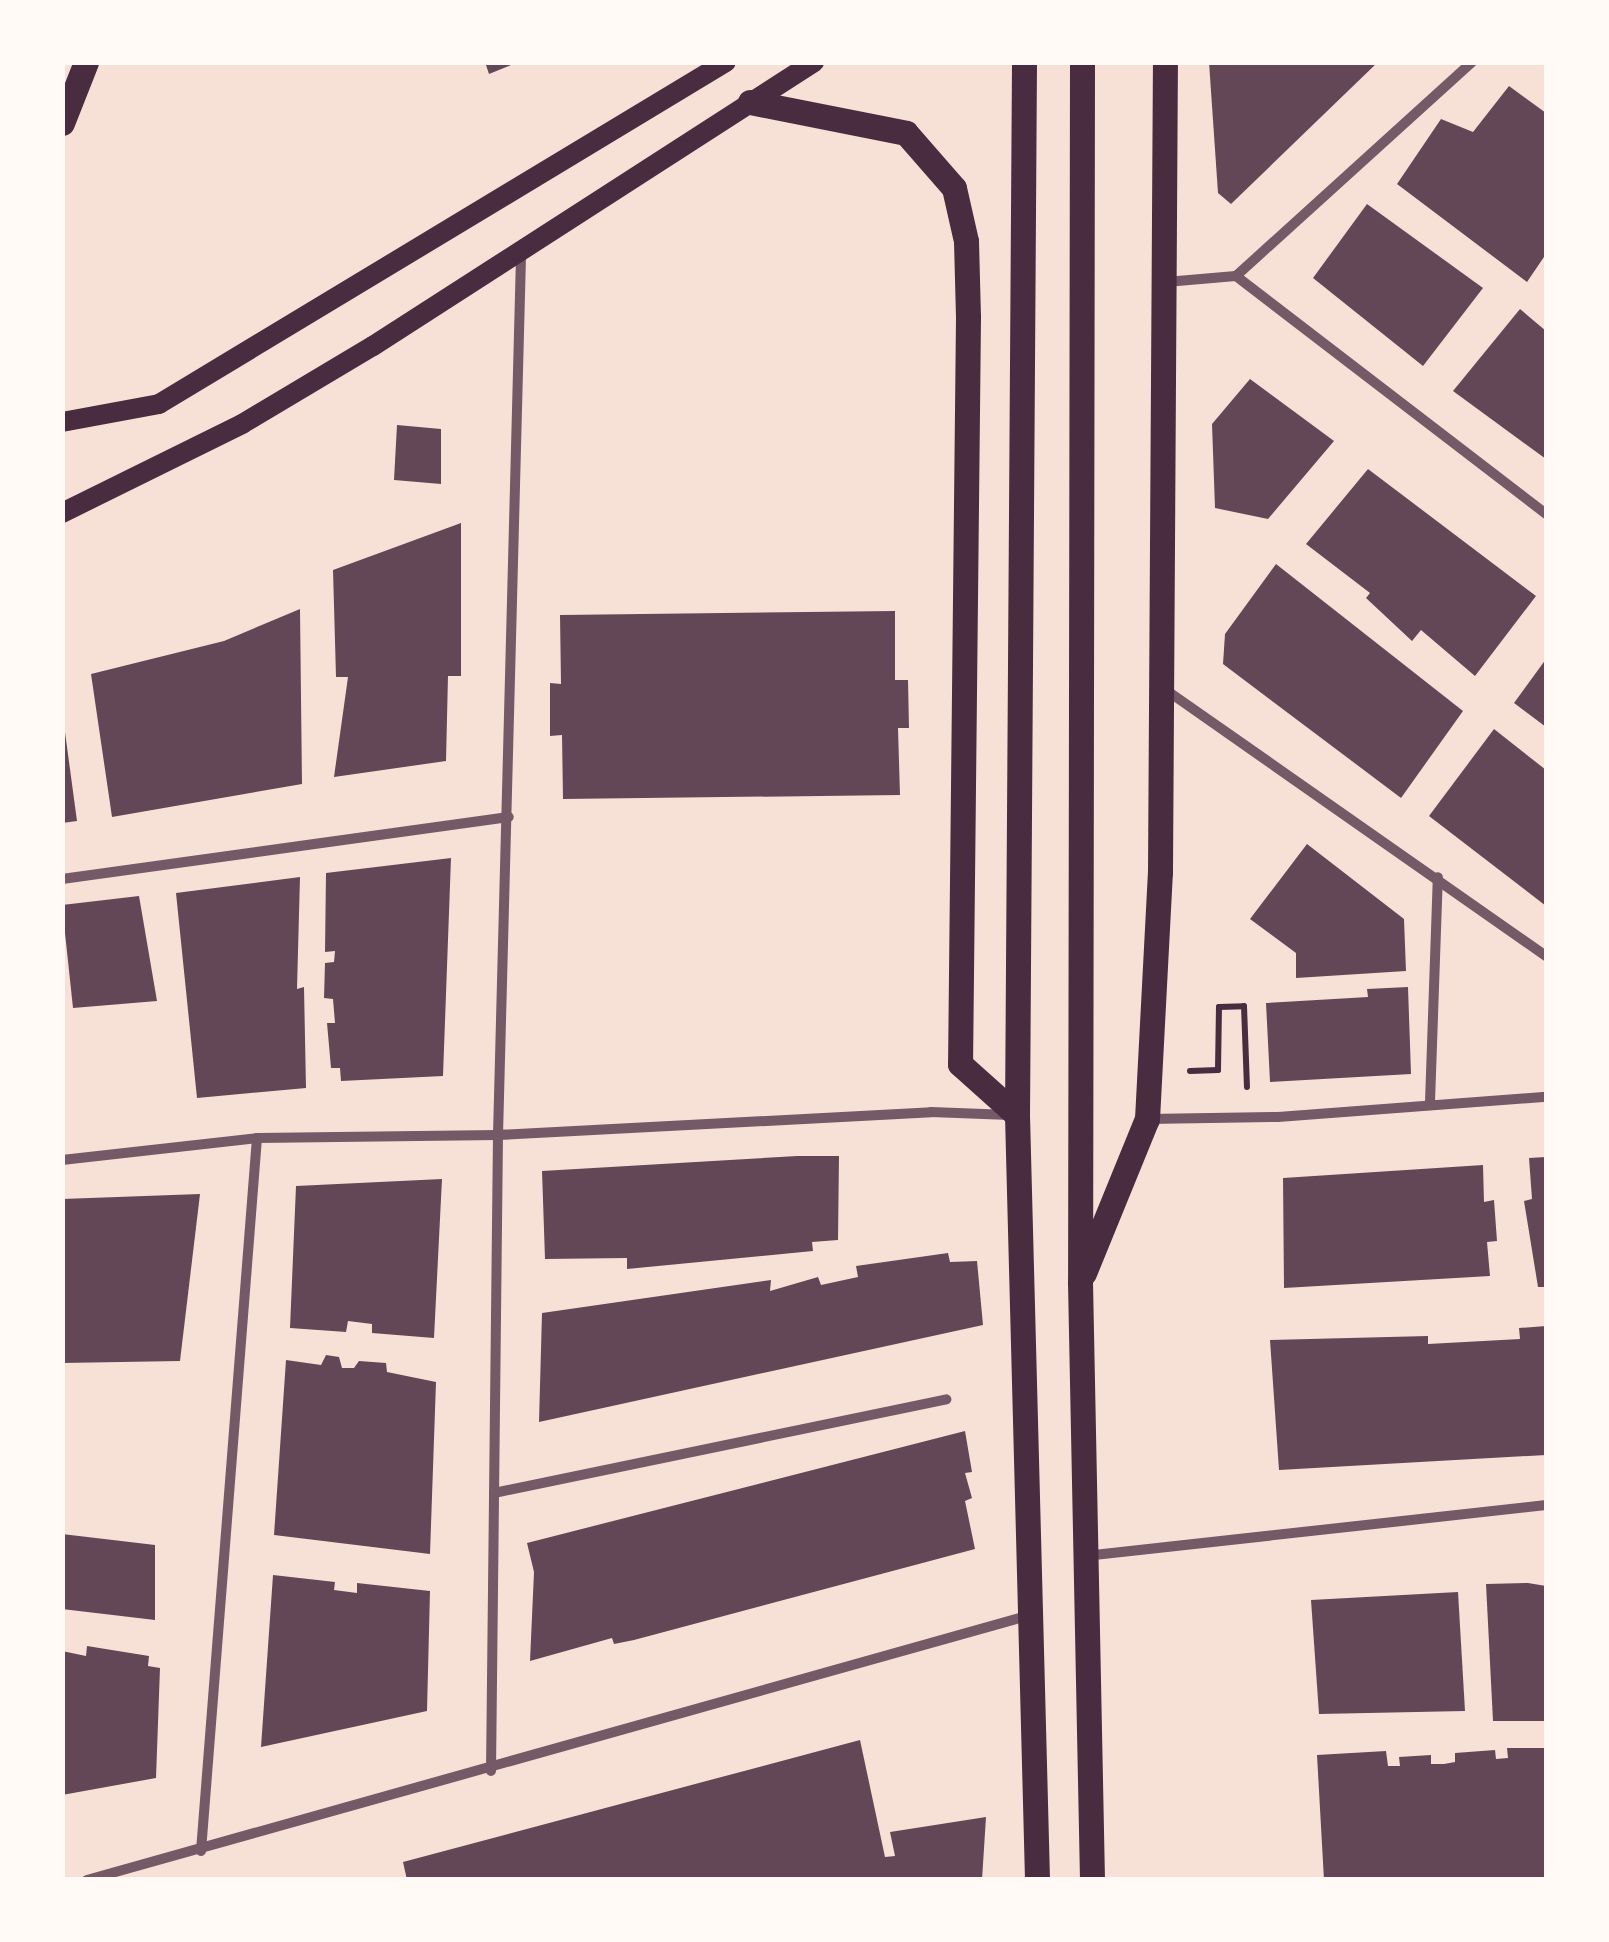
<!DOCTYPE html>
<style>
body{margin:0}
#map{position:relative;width:1609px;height:1942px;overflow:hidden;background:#f7e1d7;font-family:"DejaVu Sans",sans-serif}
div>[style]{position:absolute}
.building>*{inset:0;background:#644757}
.path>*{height:6px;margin:-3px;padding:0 3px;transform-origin:3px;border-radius:3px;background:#4a2c40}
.minor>*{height:10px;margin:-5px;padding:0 5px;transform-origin:5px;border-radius:5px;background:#755966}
.secondary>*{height:20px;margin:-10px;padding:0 10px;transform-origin:10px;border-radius:10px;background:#4a2c40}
.primary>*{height:25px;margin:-12.5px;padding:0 12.5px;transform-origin:12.5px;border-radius:12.5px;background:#4a2c40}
span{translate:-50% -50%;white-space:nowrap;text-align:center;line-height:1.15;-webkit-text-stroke:9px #fffaf5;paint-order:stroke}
.frame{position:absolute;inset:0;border:65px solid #fffaf5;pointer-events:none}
</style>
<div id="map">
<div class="building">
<div style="clip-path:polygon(485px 62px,516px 62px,516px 63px,489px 74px)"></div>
<div style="clip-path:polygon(1209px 62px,1378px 62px,1231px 204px,1218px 193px)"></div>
<div style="clip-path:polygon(1509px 86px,1546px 113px,1546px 254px,1527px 282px,1397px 184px,1441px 119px,1473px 132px)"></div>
<div style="clip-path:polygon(1367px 204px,1483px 288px,1423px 366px,1313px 278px)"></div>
<div style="clip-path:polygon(1520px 309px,1546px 331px,1546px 459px,1453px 391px)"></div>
<div style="clip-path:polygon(1250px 379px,1334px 441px,1268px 519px,1215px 508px,1212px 424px)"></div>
<div style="clip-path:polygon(397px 425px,441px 429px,441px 484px,394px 480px)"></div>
<div style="clip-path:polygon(1368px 469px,1536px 596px,1475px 676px,1421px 630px,1412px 641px,1366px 598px,1370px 593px,1306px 544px)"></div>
<div style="clip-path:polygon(461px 523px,461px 676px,448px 676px,446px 761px,334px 777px,348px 677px,336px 677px,333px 570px)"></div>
<div style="clip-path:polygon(1276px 564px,1463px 711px,1401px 798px,1223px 664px,1225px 634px)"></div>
<div style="clip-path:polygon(300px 609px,302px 784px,112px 817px,91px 674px,224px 641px)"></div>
<div style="clip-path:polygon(895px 611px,895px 680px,908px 680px,909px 728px,898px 728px,900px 795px,563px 799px,562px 735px,550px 736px,550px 683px,561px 684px,560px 615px)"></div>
<div style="clip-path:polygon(1546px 659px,1546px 727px,1514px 703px)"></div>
<div style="clip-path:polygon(62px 710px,77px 821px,62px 823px)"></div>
<div style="clip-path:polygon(1494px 729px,1546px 770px,1546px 906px,1429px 816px)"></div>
<div style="clip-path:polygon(1307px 844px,1404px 919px,1406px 971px,1296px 978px,1296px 953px,1250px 919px)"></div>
<div style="clip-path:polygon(451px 858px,443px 1076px,341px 1081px,340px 1068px,331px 1068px,327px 1023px,335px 1023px,333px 999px,324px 998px,325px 963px,334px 962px,335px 951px,325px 952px,326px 873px)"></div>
<div style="clip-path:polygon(300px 877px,297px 989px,304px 987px,306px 1088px,197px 1098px,176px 893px)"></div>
<div style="clip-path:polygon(139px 896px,157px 1001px,73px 1008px,62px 905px)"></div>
<div style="clip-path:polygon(1408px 987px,1411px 1074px,1270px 1082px,1266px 1003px,1368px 997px,1367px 989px)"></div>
<div style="clip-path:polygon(797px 1156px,839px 1156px,838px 1240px,812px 1242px,813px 1251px,627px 1269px,627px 1258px,545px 1259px,542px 1171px)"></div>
<div style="clip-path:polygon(1546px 1157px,1546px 1287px,1538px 1287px,1524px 1201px,1532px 1199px,1529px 1158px)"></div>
<div style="clip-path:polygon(1483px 1165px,1484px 1202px,1494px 1200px,1497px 1241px,1487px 1242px,1490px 1276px,1284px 1288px,1283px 1178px)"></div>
<div style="clip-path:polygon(442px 1179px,434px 1338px,372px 1333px,372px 1324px,348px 1321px,346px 1332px,290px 1328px,296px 1186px)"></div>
<div style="clip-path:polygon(200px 1194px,180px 1361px,62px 1363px,62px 1199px)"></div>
<div style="clip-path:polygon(948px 1253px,950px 1262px,977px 1261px,983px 1325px,539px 1422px,542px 1313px,771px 1280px,770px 1291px,818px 1277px,821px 1285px,858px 1277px,856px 1266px)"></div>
<div style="clip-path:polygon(1546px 1326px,1546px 1455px,1279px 1470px,1270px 1340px,1428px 1336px,1428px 1344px,1520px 1339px,1519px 1328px)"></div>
<div style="clip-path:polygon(326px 1355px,339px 1357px,342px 1368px,354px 1368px,359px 1361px,386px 1363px,387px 1372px,436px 1382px,430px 1554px,274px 1535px,286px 1360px,321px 1365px)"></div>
<div style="clip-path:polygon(965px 1431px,972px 1472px,965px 1473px,972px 1498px,965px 1501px,975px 1549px,634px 1640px,614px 1644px,612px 1638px,530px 1661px,534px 1572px,527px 1543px)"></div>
<div style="clip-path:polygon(62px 1534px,155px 1545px,155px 1620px,62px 1609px)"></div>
<div style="clip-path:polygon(273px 1575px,335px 1582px,334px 1590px,357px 1593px,357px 1583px,430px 1591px,427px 1711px,261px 1747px)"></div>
<div style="clip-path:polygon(1528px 1583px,1546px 1586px,1546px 1721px,1493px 1721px,1486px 1584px)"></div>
<div style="clip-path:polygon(1458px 1592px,1465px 1711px,1319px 1714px,1311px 1600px)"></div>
<div style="clip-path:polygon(87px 1646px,149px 1656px,148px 1666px,160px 1668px,156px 1778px,62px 1795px,62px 1651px,86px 1656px)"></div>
<div style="clip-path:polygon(860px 1740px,885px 1857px,895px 1856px,890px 1832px,986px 1817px,982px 1880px,407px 1880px,403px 1862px)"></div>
<div style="clip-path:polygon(1507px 1748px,1546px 1748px,1546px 1880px,1324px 1880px,1317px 1755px,1386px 1751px,1388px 1766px,1400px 1766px,1399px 1757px,1431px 1755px,1431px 1764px,1444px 1764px,1455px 1762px,1455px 1753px,1495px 1750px,1496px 1759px,1508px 1758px)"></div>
</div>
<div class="path">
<div style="left:1190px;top:1071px;width:28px;rotate:-2deg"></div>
<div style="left:1218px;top:1070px;width:63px;rotate:-89.1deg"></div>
<div style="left:1219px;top:1007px;width:25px;rotate:-2deg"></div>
<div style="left:1244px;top:1006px;width:81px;rotate:87.9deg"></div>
</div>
<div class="minor">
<div style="left:1236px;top:276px;width:319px;rotate:-42.2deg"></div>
<div style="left:1166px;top:282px;width:70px;rotate:-4.9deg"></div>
<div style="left:1236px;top:276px;width:391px;rotate:37.5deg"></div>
<div style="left:1166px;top:690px;width:464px;rotate:35deg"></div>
<div style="left:62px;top:879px;width:451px;rotate:-7.9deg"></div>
<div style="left:1430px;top:1102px;width:225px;rotate:-88deg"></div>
<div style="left:1148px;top:1119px;width:130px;rotate:-0.9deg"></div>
<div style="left:1278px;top:1117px;width:269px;rotate:-4.3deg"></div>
<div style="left:62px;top:1160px;width:196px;rotate:-6.4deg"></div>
<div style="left:257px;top:1138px;width:241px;rotate:-0.7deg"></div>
<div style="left:498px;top:1135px;width:434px;rotate:-3deg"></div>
<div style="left:931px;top:1112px;width:79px;rotate:2.2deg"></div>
<div style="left:494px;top:1493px;width:462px;rotate:-11.7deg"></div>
<div style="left:1085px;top:1556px;width:464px;rotate:-6.3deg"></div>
<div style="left:491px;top:1771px;width:636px;rotate:-89.37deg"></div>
<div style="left:498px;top:1135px;width:880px;rotate:-88.5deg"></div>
<div style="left:201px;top:1851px;width:715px;rotate:-85.51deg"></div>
<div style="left:87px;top:1880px;width:976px;rotate:-15.69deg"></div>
</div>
<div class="secondary">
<div style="left:62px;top:422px;width:99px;rotate:-10.5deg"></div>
<div style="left:159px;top:404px;width:662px;rotate:-31.1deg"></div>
<div style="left:62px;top:513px;width:201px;rotate:-26.3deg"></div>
<div style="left:242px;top:424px;width:152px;rotate:-30.8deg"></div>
<div style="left:373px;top:346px;width:525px;rotate:-32.78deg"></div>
</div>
<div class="primary">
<div style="left:1024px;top:62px;width:1053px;rotate:90.38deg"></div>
<div style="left:1017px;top:1115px;width:765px;rotate:88.5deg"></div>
<div style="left:1082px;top:62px;width:1220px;rotate:90.09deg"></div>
<div style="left:1080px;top:1282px;width:598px;rotate:88.85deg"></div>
<div style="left:750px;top:102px;width:159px;rotate:11.2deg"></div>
<div style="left:906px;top:133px;width:73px;rotate:48.9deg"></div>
<div style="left:954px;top:188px;width:54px;rotate:77.2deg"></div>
<div style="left:966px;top:241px;width:76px;rotate:88.5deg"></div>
<div style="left:968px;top:317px;width:747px;rotate:90.61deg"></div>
<div style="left:960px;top:1064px;width:76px;rotate:41.8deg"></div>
<div style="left:62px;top:123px;width:66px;rotate:-68.5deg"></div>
<div style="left:1084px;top:1273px;width:166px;rotate:-67.8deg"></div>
<div style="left:1147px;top:1119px;width:247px;rotate:-87deg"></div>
<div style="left:1160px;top:872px;width:810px;rotate:-89.65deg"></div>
</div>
<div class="frame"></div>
</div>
